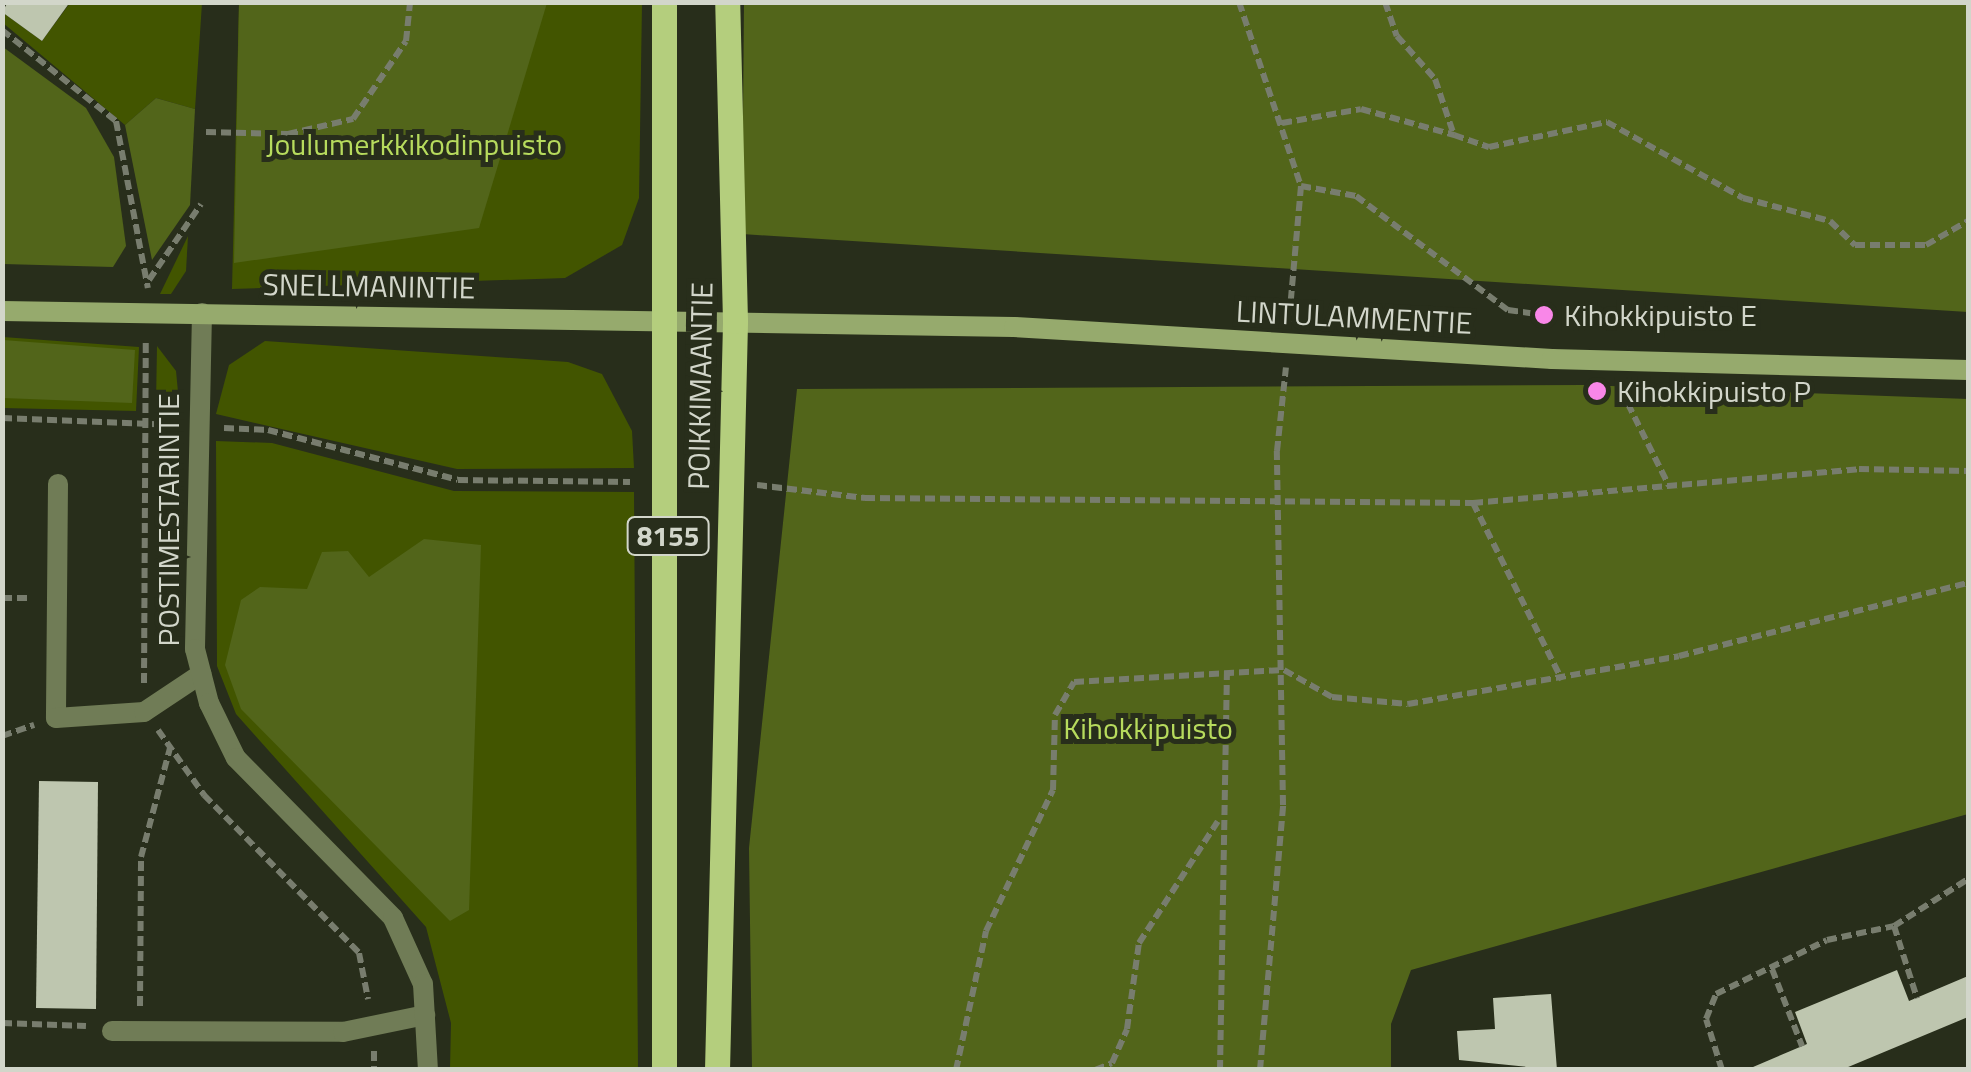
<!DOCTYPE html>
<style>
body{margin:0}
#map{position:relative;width:1971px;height:1072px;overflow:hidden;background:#282e1b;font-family:"Titillium Web",sans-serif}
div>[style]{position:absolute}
.green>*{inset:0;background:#425500}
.forest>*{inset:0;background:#52651a}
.building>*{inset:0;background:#bec6af}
.path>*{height:6px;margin-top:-3px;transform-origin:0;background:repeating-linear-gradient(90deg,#787d6e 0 10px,transparent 0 15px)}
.lane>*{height:20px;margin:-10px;padding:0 10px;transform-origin:10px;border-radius:10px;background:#707c56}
.street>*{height:20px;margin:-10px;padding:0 10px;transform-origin:10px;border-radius:10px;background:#707c56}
.secondary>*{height:20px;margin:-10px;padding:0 10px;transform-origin:10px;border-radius:10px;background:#96aa6d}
.primary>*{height:25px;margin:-12.5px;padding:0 12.5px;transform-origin:12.5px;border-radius:12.5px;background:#b4ce7d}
.dots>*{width:28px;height:28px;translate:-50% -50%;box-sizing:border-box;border:5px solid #282e1b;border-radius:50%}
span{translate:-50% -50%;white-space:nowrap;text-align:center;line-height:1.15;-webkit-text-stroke:10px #282e1b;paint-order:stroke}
.shield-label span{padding:2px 8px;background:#282e1b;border:2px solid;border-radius:8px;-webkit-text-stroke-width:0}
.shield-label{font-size:28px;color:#d2d6ca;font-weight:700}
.park-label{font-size:30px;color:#b7db5d}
.street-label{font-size:30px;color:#d2d6ca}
.poi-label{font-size:30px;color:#d2d6ca}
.left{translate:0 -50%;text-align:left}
.frame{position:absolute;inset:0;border:5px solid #d2d6ca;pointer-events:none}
</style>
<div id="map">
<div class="green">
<div style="clip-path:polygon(70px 3px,202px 3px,195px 109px,156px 98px,125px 125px,3px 23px,2px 12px,42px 41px)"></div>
<div style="clip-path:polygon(239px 3px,642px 3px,639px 198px,622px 245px,565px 278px,232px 289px)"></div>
<div style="clip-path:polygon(188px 236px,186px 271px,171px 294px,160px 294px)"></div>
<div style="clip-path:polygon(3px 337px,139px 347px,136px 411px,3px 408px)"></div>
<div style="clip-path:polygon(265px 341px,568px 362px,602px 374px,632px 431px,634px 468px,457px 469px,216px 414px,229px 365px)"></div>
<div style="clip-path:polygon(157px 346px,176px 371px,180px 413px,156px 404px)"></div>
<div style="clip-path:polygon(216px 441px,272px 443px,454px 491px,634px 492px,638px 1069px,450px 1069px,451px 1023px,426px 927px,236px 714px,217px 666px)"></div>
</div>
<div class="forest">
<div style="clip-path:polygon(239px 3px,547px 3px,479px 228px,234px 263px)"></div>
<div style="clip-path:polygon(744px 3px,1968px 3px,1968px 312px,742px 234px)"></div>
<div style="clip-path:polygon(3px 47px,86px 108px,114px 157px,126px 246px,113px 267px,3px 264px)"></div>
<div style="clip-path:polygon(156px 98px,195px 109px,190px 205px,152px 260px,125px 125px)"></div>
<div style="clip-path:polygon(3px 340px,135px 350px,132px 403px,3px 398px)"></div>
<div style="clip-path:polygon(1584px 385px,1968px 399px,1968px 814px,1411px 970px,1391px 1024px,1391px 1069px,752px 1069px,749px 848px,797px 389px)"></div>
<div style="clip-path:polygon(424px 539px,481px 545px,469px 910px,450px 921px,241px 709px,225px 665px,241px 600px,260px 587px,307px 589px,322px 552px,348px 551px,369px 577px)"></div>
</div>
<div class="building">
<div style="clip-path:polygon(8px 2px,70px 2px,42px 41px,2px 12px)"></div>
<div style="clip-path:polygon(39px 781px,98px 782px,96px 1009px,36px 1008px)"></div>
<div style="clip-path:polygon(1897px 970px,1909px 1001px,1968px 976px,1968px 1017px,1841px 1070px,1746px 1070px,1807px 1044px,1795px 1012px)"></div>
<div style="clip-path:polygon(1551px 994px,1557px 1070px,1459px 1060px,1457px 1031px,1495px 1029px,1493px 998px)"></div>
</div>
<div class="path">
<div style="left:1239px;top:2px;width:194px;rotate:71.4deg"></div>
<div style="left:1301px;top:186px;width:136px;rotate:95.1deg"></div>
<div style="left:1385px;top:2px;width:36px;rotate:71deg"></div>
<div style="left:1397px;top:36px;width:57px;rotate:48.5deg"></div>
<div style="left:1435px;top:79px;width:59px;rotate:71.3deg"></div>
<div style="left:1454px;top:135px;width:37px;rotate:19deg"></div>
<div style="left:1489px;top:147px;width:121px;rotate:-12deg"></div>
<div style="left:1607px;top:122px;width:156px;rotate:29.2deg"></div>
<div style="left:1743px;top:198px;width:90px;rotate:14.8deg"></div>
<div style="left:1830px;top:221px;width:35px;rotate:44deg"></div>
<div style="left:1855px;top:245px;width:71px"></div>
<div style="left:1926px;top:245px;width:48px;rotate:-29.7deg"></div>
<div style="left:2px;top:30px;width:146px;rotate:38.6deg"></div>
<div style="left:116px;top:121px;width:170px;rotate:79.2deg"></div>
<div style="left:1282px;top:123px;width:80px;rotate:-10deg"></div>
<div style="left:1361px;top:109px;width:97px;rotate:15.6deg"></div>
<div style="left:206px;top:132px;width:82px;rotate:1.4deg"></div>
<div style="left:288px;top:134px;width:67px;rotate:-13deg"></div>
<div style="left:353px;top:119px;width:94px;rotate:-55.8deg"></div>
<div style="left:406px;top:41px;width:39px;rotate:-84deg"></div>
<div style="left:1301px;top:186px;width:56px;rotate:10.3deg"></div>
<div style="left:1356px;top:196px;width:190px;rotate:36.9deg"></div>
<div style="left:1508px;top:310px;width:36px;rotate:8deg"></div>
<div style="left:149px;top:280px;width:92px;rotate:-55.6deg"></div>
<div style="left:1621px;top:390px;width:107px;rotate:63.4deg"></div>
<div style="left:2px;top:418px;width:174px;rotate:2.3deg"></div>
<div style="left:224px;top:428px;width:44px;rotate:2.6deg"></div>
<div style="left:268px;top:430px;width:196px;rotate:14.7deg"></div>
<div style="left:458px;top:480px;width:172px;rotate:0.7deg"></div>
<div style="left:757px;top:485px;width:109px;rotate:6.9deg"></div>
<div style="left:865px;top:498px;width:608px;rotate:0.47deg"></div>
<div style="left:1473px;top:503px;width:387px;rotate:-5deg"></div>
<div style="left:1859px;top:469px;width:109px;rotate:1.1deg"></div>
<div style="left:1473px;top:503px;width:198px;rotate:63.3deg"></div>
<div style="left:2px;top:598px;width:28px"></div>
<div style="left:144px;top:683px;width:343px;rotate:-89.7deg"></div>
<div style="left:158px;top:730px;width:80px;rotate:54.7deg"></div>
<div style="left:204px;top:795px;width:221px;rotate:45.5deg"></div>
<div style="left:359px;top:953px;width:47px;rotate:78.9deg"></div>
<div style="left:2px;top:736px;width:34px;rotate:-19deg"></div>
<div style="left:1894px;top:926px;width:76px;rotate:72.3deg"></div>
<div style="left:1772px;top:969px;width:83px;rotate:68.7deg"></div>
<div style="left:140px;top:1006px;width:149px;rotate:-89.6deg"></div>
<div style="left:141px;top:857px;width:113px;rotate:-75.1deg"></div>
<div style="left:2px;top:1023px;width:84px;rotate:2deg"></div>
<div style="left:374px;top:1051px;width:19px;rotate:90deg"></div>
<div style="left:956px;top:1070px;width:142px;rotate:-77.8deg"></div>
<div style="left:986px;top:931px;width:156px;rotate:-64.6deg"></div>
<div style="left:1053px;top:790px;width:75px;rotate:-88.5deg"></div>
<div style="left:1055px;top:715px;width:38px;rotate:-60deg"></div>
<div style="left:1074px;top:682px;width:210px;rotate:-3.3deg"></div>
<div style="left:1284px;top:670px;width:55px;rotate:29.4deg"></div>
<div style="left:1332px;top:697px;width:76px;rotate:5.3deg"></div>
<div style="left:1408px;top:704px;width:275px;rotate:-10deg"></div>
<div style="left:1679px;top:656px;width:298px;rotate:-14.2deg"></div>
<div style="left:1095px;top:1070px;width:18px;rotate:-22deg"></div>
<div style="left:1112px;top:1063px;width:37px;rotate:-66deg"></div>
<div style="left:1127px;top:1029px;width:87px;rotate:-82.1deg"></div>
<div style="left:1139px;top:943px;width:145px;rotate:-57.1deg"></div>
<div style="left:1220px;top:1070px;width:399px;rotate:-89deg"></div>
<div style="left:1260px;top:1070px;width:266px;rotate:-85deg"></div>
<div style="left:1283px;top:805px;width:354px;rotate:-91deg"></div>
<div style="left:1277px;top:451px;width:84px;rotate:-83.9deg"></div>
<div style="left:1722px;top:1070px;width:53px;rotate:-107.4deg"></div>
<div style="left:1706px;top:1019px;width:27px;rotate:-68deg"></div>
<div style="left:1716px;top:994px;width:123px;rotate:-25.9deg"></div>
<div style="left:1827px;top:940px;width:68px;rotate:-11.8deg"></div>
<div style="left:1894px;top:926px;width:88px;rotate:-32.4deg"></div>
</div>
<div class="lane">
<div style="left:58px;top:484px;width:234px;rotate:90.5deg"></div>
<div style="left:56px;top:718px;width:88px;rotate:-3.9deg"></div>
<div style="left:144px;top:712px;width:69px;rotate:-33.7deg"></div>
<div style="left:112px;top:1031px;width:231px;rotate:0.2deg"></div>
<div style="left:343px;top:1032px;width:84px;rotate:-11.7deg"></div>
</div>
<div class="street">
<div style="left:202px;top:313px;width:336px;rotate:91.2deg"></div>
<div style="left:195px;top:649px;width:56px;rotate:75.5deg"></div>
<div style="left:209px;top:703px;width:61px;rotate:63.9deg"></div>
<div style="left:236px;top:758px;width:224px;rotate:45.5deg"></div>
<div style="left:393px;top:918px;width:72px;rotate:65.6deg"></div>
<div style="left:423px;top:984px;width:86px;rotate:86.7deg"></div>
</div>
<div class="secondary">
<div style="left:2px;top:311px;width:1012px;rotate:0.91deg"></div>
<div style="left:1014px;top:327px;width:539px;rotate:3.4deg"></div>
<div style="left:1552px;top:359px;width:416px;rotate:1.5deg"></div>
</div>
<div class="primary">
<div style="left:664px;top:2px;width:1068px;rotate:90deg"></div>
<div style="left:717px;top:1070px;width:749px;rotate:-88.62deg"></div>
<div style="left:735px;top:321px;width:319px;rotate:-91.4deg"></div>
</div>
<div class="dots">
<div style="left:1544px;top:315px;background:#f987e8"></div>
<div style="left:1597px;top:391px;background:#f987e8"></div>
</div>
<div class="shield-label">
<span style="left:668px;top:536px">8155</span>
</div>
<div class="park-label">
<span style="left:414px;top:144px">Joulumerkkikodinpuisto</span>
<span style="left:1148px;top:728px">Kihokkipuisto</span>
</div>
<div class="street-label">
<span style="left:369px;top:286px;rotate:1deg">SNELLMANINTIE</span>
<span style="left:1354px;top:317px;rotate:3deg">LINTULAMMENTIE</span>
<span style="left:700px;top:386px;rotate:-89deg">POIKKIMAANTIE</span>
<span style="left:168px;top:520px;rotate:-90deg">POSTIMESTARINTIE</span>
</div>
<div class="poi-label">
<span class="left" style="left:1564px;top:315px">Kihokkipuisto E</span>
<span class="left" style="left:1617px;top:391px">Kihokkipuisto P</span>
</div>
<div class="frame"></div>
</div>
